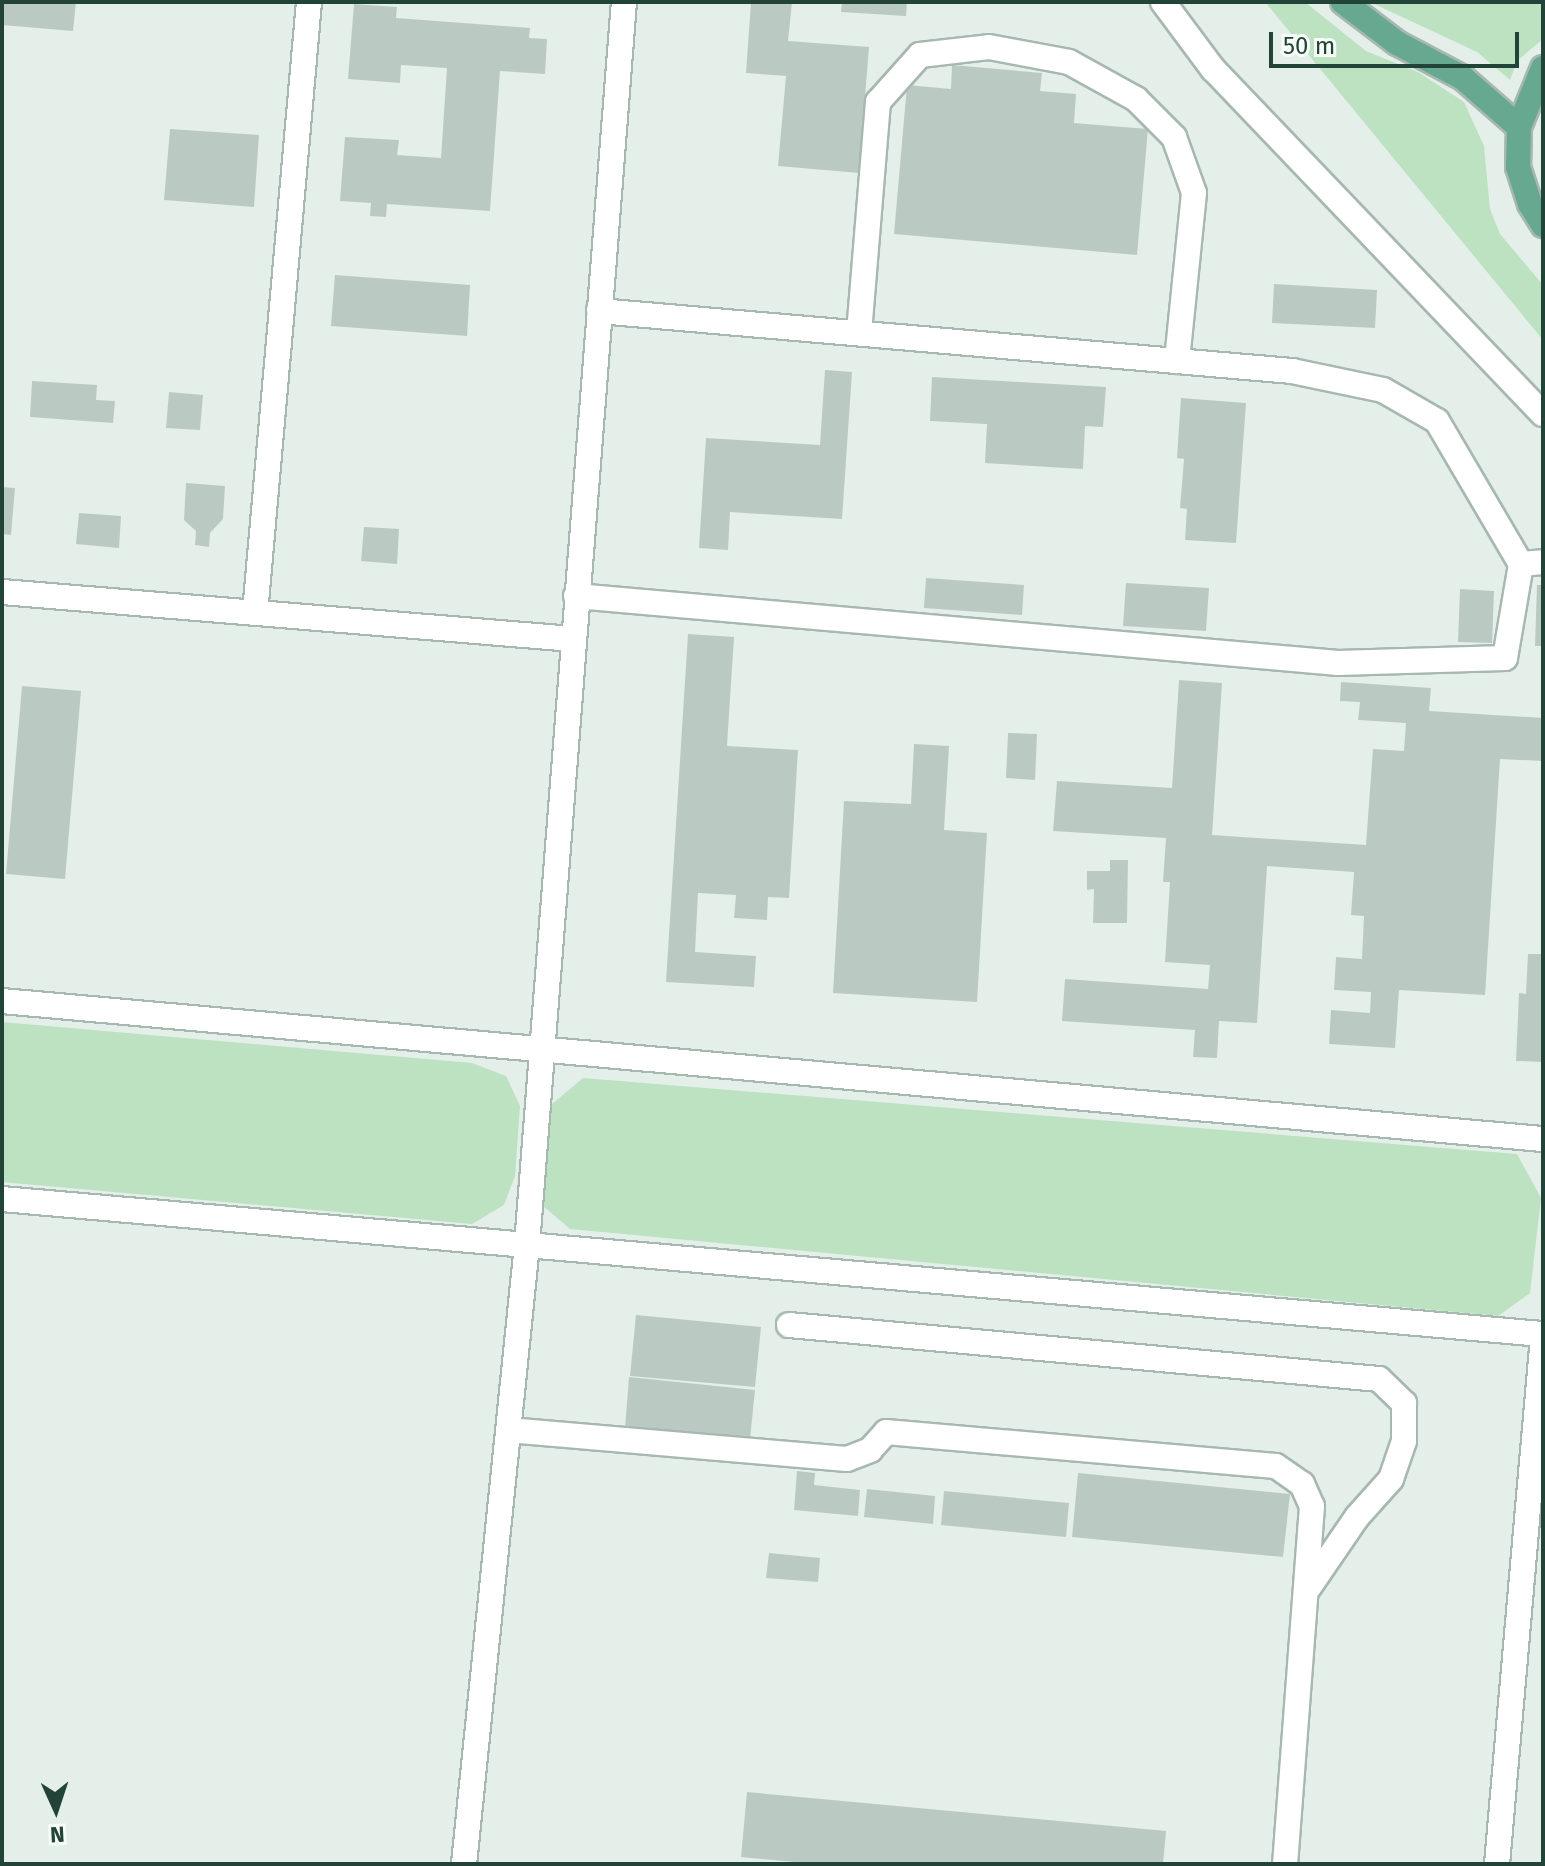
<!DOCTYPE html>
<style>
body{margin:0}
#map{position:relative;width:1545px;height:1866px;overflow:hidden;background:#e5efea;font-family:"Fira Sans",sans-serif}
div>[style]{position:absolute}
.green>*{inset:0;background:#bde2c2}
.building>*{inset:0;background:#bacac2}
.roads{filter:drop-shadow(2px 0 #a7b8b1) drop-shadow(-2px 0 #a7b8b1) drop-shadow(0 2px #a7b8b1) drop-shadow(0 -2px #a7b8b1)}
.minor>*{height:24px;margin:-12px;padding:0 12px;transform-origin:12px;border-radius:12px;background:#fff}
.major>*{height:24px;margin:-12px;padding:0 12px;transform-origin:12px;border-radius:12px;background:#66a890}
span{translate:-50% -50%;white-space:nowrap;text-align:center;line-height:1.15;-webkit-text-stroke:6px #f6fbf8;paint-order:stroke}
.frame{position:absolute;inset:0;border:4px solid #224337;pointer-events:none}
.north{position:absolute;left:16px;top:1770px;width:80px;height:80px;-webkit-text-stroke:6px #f6fbf8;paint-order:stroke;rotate:177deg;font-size:22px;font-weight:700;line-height:32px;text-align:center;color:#224337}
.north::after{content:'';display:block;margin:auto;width:28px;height:36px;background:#224337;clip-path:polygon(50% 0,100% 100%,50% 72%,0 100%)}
.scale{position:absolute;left:1269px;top:32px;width:250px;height:36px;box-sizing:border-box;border:4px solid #224337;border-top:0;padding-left:10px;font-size:24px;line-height:28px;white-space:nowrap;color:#224337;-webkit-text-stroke:6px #f6fbf8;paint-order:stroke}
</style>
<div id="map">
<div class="green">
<div style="clip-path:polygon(1265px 2px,1305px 2px,1366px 51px,1418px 72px,1464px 102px,1484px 146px,1490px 209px,1500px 234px,1543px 285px,1543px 340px)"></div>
<div style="clip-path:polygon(1370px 2px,1543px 2px,1543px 39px,1517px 61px,1510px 80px,1477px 52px)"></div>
<div style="clip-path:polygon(2px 1022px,472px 1063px,506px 1076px,520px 1106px,515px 1176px,504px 1205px,472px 1224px,2px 1182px)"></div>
<div style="clip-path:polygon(583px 1078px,1517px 1154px,1541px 1198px,1530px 1293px,1498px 1316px,570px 1229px,543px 1206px,552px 1104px)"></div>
</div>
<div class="building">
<div style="clip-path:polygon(2px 2px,76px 2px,73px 31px,2px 25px)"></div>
<div style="clip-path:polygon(751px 2px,792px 2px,788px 41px,869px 47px,859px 173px,778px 166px,786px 76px,746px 73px)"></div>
<div style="clip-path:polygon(842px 2px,907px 2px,906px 16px,841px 12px)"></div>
<div style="clip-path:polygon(354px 4px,397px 7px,396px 18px,530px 28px,529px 38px,547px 39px,545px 74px,500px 71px,490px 211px,387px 204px,386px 217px,370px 216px,371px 203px,340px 201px,345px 137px,399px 140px,397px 155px,441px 158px,447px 68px,401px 65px,400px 83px,348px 79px)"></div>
<div style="clip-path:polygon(952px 65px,1042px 73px,1040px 91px,1076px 94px,1074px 123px,1148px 129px,1137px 255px,894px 234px,907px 85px,951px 89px)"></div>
<div style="clip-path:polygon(170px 129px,259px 135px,254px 207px,164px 200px)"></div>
<div style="clip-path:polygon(335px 275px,470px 285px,467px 336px,331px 326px)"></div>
<div style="clip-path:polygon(1274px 284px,1377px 290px,1375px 328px,1272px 323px)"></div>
<div style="clip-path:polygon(825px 370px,852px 372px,842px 519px,730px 512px,728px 550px,699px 548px,706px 438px,820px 445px)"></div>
<div style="clip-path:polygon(932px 377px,1106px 387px,1103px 427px,1085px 426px,1083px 469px,985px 463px,987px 424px,930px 421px)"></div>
<div style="clip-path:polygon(32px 381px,97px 385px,96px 400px,115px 401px,113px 423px,30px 417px)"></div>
<div style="clip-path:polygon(169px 392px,203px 395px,200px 430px,166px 428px)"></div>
<div style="clip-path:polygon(1181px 398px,1246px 403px,1236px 543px,1185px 540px,1187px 509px,1180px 508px,1184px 459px,1177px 458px)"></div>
<div style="clip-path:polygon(186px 483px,225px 486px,223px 519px,210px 533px,209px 547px,195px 545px,196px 531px,184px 520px)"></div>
<div style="clip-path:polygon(2px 487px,15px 488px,11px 535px,2px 534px)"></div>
<div style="clip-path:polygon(79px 513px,121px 516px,119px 548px,76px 544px)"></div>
<div style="clip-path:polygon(364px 527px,399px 529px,397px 564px,361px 561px)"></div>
<div style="clip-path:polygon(926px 578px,1024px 585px,1022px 615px,924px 608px)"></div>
<div style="clip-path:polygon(1126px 583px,1209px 588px,1206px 631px,1123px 626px)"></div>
<div style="clip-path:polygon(1537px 585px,1543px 585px,1543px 646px,1535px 646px)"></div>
<div style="clip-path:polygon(1460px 589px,1494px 591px,1492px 643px,1458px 642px)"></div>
<div style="clip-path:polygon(688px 634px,734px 637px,727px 746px,798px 750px,789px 898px,768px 897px,767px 920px,734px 918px,736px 895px,698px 893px,695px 952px,756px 956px,754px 987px,666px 982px)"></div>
<div style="clip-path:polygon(1179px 680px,1222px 683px,1212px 835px,1366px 845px,1373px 749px,1404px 751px,1406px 723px,1358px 720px,1360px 702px,1340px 701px,1341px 682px,1431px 688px,1429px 711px,1543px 718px,1543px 761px,1500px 759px,1485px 995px,1399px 990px,1395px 1048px,1329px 1044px,1331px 1010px,1370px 1013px,1371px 992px,1334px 990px,1336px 957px,1362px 959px,1364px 916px,1351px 915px,1354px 872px,1267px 866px,1257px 1023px,1219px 1021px,1217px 1058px,1193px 1057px,1195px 1030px,1062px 1021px,1065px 979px,1208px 989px,1210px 965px,1165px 962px,1170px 882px,1163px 882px,1166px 838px,1053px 831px,1057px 781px,1172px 788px)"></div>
<div style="clip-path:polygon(22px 686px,81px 691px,65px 879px,6px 874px)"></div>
<div style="clip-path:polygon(1008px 733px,1037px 734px,1035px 780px,1006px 778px)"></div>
<div style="clip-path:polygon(914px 744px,949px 746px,944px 830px,987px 833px,977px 1002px,833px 993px,844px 801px,911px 804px)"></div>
<div style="clip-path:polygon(1110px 860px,1128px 860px,1127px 923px,1093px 923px,1094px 889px,1087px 890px,1087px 871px,1110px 871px)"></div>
<div style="clip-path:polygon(1528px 954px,1543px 954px,1543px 1062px,1516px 1061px,1519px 993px,1526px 994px)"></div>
<div style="clip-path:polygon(636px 1315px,761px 1327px,755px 1387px,630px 1376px)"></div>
<div style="clip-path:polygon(629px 1377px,755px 1390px,750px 1439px,625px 1428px)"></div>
<div style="clip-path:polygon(797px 1471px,815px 1473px,814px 1485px,860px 1490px,858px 1516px,794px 1510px)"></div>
<div style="clip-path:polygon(1078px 1473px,1290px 1494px,1283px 1557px,1072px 1537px)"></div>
<div style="clip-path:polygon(867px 1489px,935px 1496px,933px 1524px,864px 1517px)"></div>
<div style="clip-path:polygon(944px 1491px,1069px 1503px,1066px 1537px,941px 1525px)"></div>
<div style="clip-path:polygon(769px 1553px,820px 1558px,818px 1582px,766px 1578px)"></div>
<div style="clip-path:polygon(747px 1792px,1166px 1831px,1163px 1864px,816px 1864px,741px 1857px)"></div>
</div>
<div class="roads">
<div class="minor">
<div style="left:1163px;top:2px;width:84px;rotate:53.3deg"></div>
<div style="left:1213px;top:69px;width:477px;rotate:46.3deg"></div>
<div style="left:599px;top:311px;width:696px;rotate:4.95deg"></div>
<div style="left:1292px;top:371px;width:93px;rotate:11.8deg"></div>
<div style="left:1383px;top:390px;width:62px;rotate:29.9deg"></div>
<div style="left:1437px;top:421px;width:166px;rotate:59.6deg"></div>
<div style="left:859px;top:333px;width:232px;rotate:-85.3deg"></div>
<div style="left:878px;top:102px;width:63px;rotate:-48.2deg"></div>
<div style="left:920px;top:55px;width:69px;rotate:-6.6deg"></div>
<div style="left:989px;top:47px;width:81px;rotate:10.6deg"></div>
<div style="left:1069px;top:62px;width:77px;rotate:28.9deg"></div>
<div style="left:1136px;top:99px;width:54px;rotate:45deg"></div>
<div style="left:1174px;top:137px;width:59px;rotate:70.3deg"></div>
<div style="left:1194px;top:193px;width:169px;rotate:95.8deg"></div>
<div style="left:2px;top:592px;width:573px;rotate:4.71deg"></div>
<div style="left:576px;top:596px;width:765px;rotate:5.02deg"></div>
<div style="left:1338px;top:663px;width:167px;rotate:-1.7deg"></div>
<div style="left:1505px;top:658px;width:95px;rotate:-80.3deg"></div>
<div style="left:1521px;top:564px;width:22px;rotate:-5deg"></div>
<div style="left:255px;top:613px;width:613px;rotate:-84.95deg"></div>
<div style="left:2px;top:1001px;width:1547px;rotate:5.12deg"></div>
<div style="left:2px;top:1199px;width:1547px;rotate:5.01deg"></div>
<div style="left:789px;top:1325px;width:592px;rotate:5.23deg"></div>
<div style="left:1379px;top:1379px;width:35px;rotate:44deg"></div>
<div style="left:1404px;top:1403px;width:38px;rotate:90deg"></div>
<div style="left:1404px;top:1441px;width:40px;rotate:108.9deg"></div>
<div style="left:1391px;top:1479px;width:51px;rotate:131.8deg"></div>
<div style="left:1357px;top:1517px;width:85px;rotate:124.4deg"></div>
<div style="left:508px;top:1430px;width:340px;rotate:4.9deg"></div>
<div style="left:847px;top:1459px;width:25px;rotate:-21deg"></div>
<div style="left:870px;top:1450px;width:24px;rotate:-48deg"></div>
<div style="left:886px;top:1432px;width:391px;rotate:5deg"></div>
<div style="left:1276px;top:1466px;width:32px;rotate:35deg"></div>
<div style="left:1302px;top:1484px;width:24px;rotate:66deg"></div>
<div style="left:1312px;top:1506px;width:359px;rotate:94.3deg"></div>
<div style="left:464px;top:1864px;width:622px;rotate:-84.19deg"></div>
<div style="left:527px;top:1245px;width:1247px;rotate:-85.54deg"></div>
<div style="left:1497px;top:1864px;width:530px;rotate:-85.02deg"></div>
</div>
<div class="major">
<div style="left:1343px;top:2px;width:68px;rotate:37.2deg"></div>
<div style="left:1397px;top:43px;width:75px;rotate:27.9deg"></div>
<div style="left:1463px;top:78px;width:74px;rotate:41.2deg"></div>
<div style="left:1543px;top:68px;width:64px;rotate:112.1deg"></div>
<div style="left:1519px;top:127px;width:40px;rotate:91.4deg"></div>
<div style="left:1518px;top:167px;width:39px;rotate:72deg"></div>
<div style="left:1530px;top:204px;width:25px;rotate:58deg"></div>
</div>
</div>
<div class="frame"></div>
<div class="north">N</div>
<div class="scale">50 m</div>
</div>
